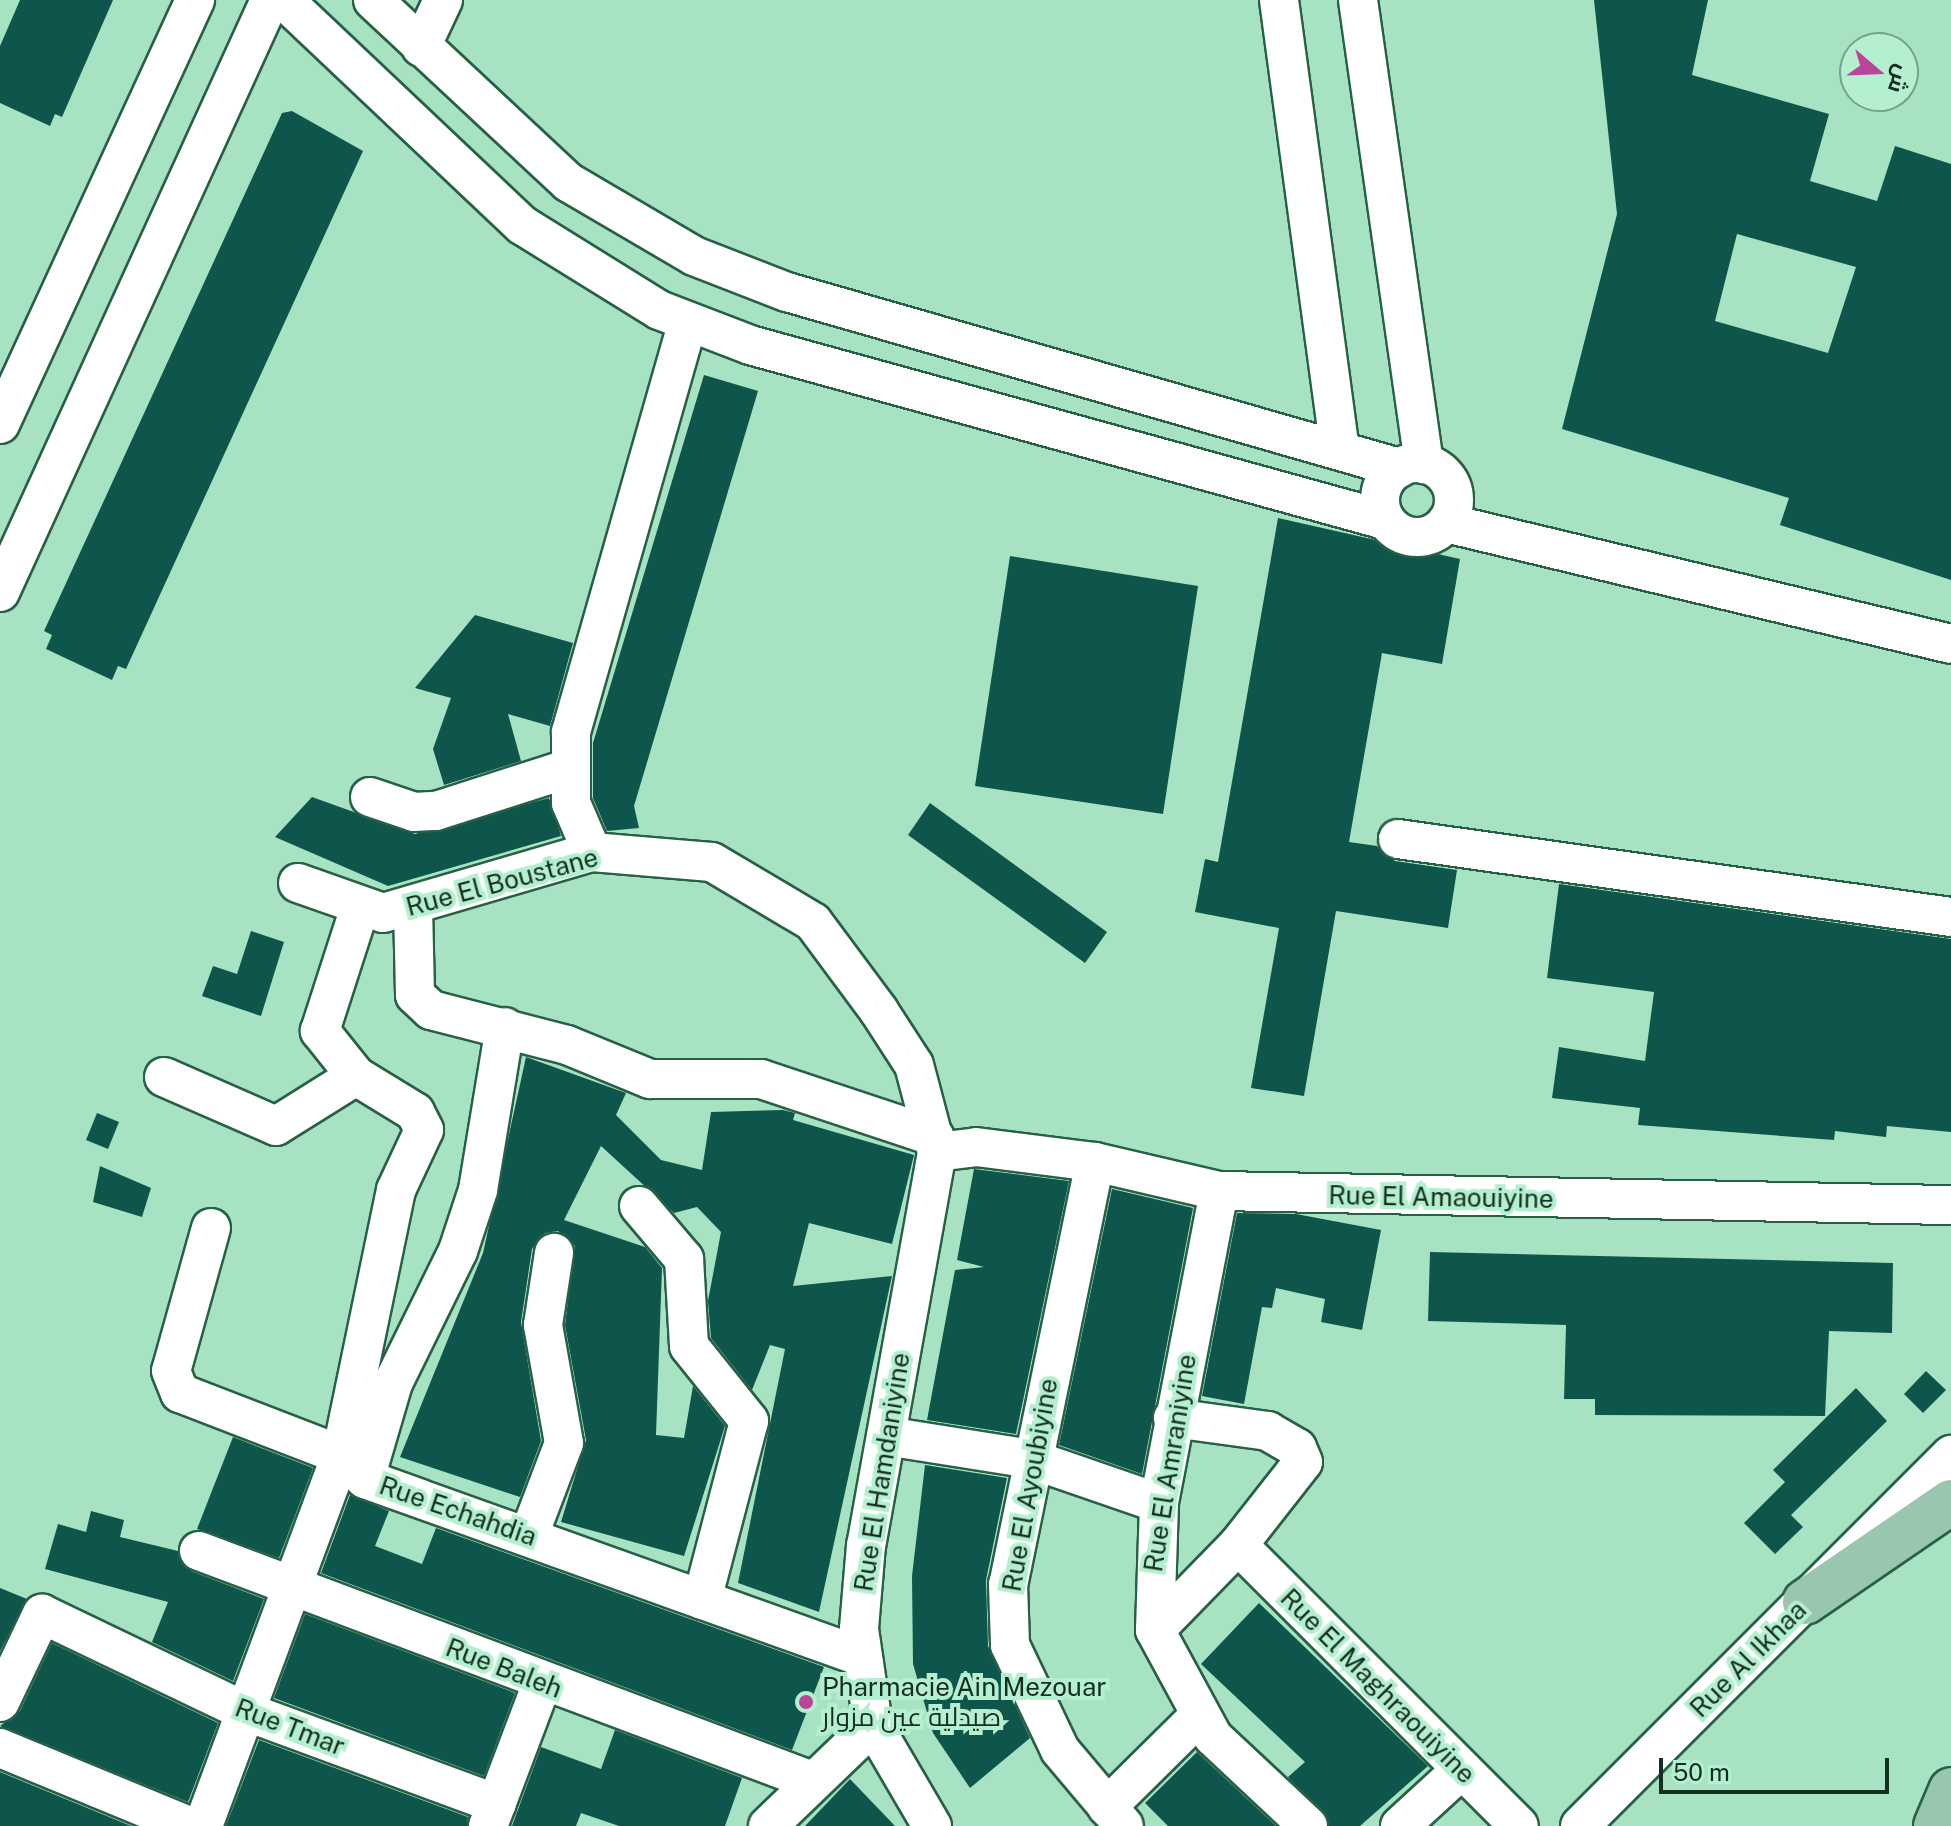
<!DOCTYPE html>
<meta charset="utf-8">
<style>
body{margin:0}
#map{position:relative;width:1951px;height:1826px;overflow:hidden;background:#a7e3c2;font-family:"Public Sans",Cairo,sans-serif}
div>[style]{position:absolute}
.building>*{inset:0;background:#0e554b}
.roads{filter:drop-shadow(2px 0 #276045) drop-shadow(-2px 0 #276045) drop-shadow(0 2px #276045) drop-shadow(0 -2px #276045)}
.minor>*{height:38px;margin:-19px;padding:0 19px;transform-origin:19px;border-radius:19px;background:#fff}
.minor>.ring{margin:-19px;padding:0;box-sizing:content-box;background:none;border:38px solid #fff;border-radius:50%}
.major>*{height:44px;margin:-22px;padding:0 22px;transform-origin:22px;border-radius:22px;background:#98c6af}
.dots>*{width:22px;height:22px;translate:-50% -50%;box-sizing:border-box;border:4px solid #b4f0cf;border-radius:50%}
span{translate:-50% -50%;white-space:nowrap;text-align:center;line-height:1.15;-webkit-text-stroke:8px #b4f0cf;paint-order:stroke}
.street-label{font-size:26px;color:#162e22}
.poi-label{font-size:26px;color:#162e22}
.left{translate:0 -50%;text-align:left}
.north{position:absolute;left:1839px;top:32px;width:80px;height:80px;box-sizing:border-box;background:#b4f0cf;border:2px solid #75a28a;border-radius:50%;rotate:109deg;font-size:22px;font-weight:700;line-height:32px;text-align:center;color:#162e22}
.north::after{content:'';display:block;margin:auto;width:28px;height:36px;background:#bc459b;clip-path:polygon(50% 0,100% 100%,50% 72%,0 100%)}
.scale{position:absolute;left:1659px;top:1758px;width:230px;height:36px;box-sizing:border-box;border:4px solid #162e22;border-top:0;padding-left:10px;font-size:24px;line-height:28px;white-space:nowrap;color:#162e22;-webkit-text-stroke:6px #b4f0cf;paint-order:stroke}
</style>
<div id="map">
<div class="building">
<div style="clip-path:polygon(20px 0,113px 0,62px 117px,55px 114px,50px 126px,0 103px,0 46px)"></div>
<div style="clip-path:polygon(evenodd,1594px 0,1708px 0,1692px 75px,1829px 114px,1810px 181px,1877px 201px,1895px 146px,1951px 164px,1951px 580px,1780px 525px,1789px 498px,1562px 429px,1617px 214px,1594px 0,1737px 234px,1856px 267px,1828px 353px,1715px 321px,1737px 234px)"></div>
<div style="clip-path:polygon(292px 111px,363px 151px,126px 669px,118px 666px,112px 680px,46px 649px,52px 635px,44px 631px,282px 113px)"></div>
<div style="clip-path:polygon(704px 375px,758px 391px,634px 806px,639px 828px,607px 831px,593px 798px,593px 743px)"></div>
<div style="clip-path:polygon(1278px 518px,1460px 559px,1442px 664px,1382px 653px,1349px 842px,1377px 846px,1395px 861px,1457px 870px,1448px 928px,1336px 911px,1304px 1096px,1251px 1088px,1279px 928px,1195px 912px,1205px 859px,1218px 862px)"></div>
<div style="clip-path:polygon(1010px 556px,1198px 586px,1163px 814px,975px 786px)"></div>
<div style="clip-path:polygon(475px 615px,573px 643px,550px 726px,508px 714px,521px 761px,444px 785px,433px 749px,451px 698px,415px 688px)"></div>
<div style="clip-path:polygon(312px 797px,415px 834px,549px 798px,561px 836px,388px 886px,275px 837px)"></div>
<div style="clip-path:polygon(930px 803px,1107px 932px,1085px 963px,908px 835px)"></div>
<div style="clip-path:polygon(1559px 884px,1951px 939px,1951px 1132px,1887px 1126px,1886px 1137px,1835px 1131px,1834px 1140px,1638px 1125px,1640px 1108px,1552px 1098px,1559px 1047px,1645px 1061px,1654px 992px,1547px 978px)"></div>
<div style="clip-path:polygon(251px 931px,284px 942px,261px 1016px,202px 996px,213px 966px,237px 974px)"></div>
<div style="clip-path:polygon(526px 1057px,626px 1093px,616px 1115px,661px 1160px,702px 1170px,711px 1112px,783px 1110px,795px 1113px,793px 1120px,914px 1155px,892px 1244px,809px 1223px,793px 1286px,892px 1276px,819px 1612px,738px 1583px,785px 1349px,770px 1345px,752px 1390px,711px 1338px,708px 1301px,721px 1232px,697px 1207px,674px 1213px,601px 1146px,564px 1220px,645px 1247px,662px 1268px,656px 1435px,684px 1438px,693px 1386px,725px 1426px,684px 1556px,561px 1522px,586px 1440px,565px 1325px,575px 1246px,558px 1231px,545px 1233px,532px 1249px,521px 1322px,541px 1441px,520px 1497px,400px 1457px,483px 1253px)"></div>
<div style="clip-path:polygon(97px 1113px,119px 1122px,108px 1149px,86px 1140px)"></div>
<div style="clip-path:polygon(100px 1166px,151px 1188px,142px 1217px,93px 1202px)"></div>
<div style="clip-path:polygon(974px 1169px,1069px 1181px,1016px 1434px,927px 1420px,955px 1270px,984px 1267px,957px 1260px)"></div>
<div style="clip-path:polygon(1112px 1189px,1193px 1208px,1142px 1474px,1059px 1445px)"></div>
<div style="clip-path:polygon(1237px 1213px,1296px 1214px,1381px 1230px,1362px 1330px,1321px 1322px,1325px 1299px,1276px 1288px,1272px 1308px,1262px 1307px,1244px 1404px,1202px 1396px)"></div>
<div style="clip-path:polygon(1430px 1252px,1893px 1263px,1892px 1333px,1829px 1331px,1825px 1416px,1595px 1415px,1595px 1399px,1564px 1399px,1566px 1325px,1428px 1321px)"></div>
<div style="clip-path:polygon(1926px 1371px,1946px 1390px,1923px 1413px,1904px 1394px)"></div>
<div style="clip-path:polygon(1856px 1388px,1887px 1421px,1791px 1515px,1803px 1527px,1775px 1554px,1744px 1523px,1785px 1482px,1773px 1470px)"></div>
<div style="clip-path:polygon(233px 1437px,313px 1468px,279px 1558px,197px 1529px)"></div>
<div style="clip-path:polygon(925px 1465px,1007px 1478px,986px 1580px,988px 1646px,1030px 1738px,970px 1788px,933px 1733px,913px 1664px,912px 1576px)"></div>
<div style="clip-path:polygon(350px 1495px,389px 1511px,375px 1546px,422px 1564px,436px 1528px,824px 1667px,792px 1750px,321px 1573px)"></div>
<div style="clip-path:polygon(91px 1511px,124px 1520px,120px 1537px,178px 1551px,191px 1571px,264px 1599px,233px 1681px,152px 1642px,168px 1602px,45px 1569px,58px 1524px,86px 1532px)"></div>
<div style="clip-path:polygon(0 1588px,27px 1599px,0 1651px)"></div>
<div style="clip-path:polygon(1259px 1603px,1428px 1766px,1360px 1826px,1329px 1826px,1288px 1777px,1305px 1762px,1201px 1664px)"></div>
<div style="clip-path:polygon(305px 1614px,515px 1693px,484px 1776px,274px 1698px)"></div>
<div style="clip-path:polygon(52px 1643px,218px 1723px,188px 1802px,0 1726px,20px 1711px)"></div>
<div style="clip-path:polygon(615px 1730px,742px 1778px,725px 1826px,619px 1826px,581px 1813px,576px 1826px,512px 1826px,541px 1747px,601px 1769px)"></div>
<div style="clip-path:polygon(259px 1740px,468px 1817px,467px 1826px,226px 1826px)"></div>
<div style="clip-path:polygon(1197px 1752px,1198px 1753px,1276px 1826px,1168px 1826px,1145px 1803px)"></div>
<div style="clip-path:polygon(0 1772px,131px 1826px,0 1826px)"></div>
<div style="clip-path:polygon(850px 1779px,895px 1826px,805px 1826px)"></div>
</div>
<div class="roads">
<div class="minor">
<div style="left:284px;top:0;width:328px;rotate:43.4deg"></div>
<div style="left:522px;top:225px;width:161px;rotate:31.8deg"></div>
<div style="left:659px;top:310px;width:97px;rotate:21deg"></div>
<div style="left:750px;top:345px;width:659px;rotate:15.41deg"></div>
<div style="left:373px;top:0;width:267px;rotate:43deg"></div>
<div style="left:568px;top:182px;width:146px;rotate:30.4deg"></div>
<div style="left:694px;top:256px;width:100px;rotate:21.2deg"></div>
<div style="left:787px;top:292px;width:637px;rotate:16.04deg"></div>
<div style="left:1279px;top:0;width:454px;rotate:82.3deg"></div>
<div style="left:1358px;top:0;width:469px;rotate:81.9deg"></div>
<div style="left:421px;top:47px;width:52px;rotate:-64.9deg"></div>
<div style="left:0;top:424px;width:467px;rotate:-65.3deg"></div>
<div class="ring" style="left:1380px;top:463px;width:36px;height:36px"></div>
<div style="left:1446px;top:523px;width:519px;rotate:13.47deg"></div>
<div style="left:0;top:592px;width:651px;rotate:-65.48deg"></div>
<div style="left:370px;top:797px;width:46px;rotate:18.8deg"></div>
<div style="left:414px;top:812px;width:22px;rotate:-3deg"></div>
<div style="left:436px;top:811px;width:138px;rotate:-17.8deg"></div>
<div style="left:1398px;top:839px;width:558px;rotate:8.03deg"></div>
<div style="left:592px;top:852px;width:53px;rotate:-113.2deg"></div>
<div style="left:571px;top:803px;width:71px;rotate:-90deg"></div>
<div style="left:571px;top:732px;width:426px;rotate:-74.1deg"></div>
<div style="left:298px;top:883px;width:90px;rotate:19.4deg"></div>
<div style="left:383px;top:913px;width:218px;rotate:-16.3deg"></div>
<div style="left:592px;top:852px;width:120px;rotate:4.8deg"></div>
<div style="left:712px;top:862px;width:117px;rotate:30.7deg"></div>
<div style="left:813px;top:922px;width:111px;rotate:53.4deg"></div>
<div style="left:879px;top:1011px;width:64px;rotate:57.1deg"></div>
<div style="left:914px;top:1065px;width:90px;rotate:75.2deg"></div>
<div style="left:937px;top:1152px;width:399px;rotate:100.2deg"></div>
<div style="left:866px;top:1545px;width:84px;rotate:94.8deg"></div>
<div style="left:859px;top:1629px;width:97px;rotate:81.7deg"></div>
<div style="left:873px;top:1725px;width:117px;rotate:59.7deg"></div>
<div style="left:413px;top:906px;width:89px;rotate:88.7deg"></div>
<div style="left:415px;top:995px;width:22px;rotate:43deg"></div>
<div style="left:431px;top:1010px;width:140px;rotate:14.4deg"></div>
<div style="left:567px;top:1045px;width:90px;rotate:22.3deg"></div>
<div style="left:650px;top:1079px;width:111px"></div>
<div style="left:761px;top:1079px;width:183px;rotate:18.4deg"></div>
<div style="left:356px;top:1076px;width:58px;rotate:-128.7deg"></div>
<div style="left:320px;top:1031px;width:127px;rotate:-72.1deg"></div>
<div style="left:164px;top:1077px;width:122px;rotate:23.6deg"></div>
<div style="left:276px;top:1126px;width:94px;rotate:-32deg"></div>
<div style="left:356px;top:1076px;width:69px;rotate:31.4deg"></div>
<div style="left:415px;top:1112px;width:20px;rotate:63deg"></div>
<div style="left:424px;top:1130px;width:66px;rotate:115deg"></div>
<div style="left:396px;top:1190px;width:271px;rotate:101.7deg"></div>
<div style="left:341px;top:1455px;width:396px;rotate:110.4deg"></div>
<div style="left:937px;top:1152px;width:39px;rotate:-7deg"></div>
<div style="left:976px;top:1147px;width:120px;rotate:7.2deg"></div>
<div style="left:1095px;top:1162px;width:127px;rotate:13.2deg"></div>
<div style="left:1219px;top:1191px;width:732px;rotate:1.1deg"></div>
<div style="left:1095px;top:1162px;width:431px;rotate:101.6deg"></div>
<div style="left:1008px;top:1584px;width:61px;rotate:88.1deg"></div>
<div style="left:1010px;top:1645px;width:116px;rotate:64.5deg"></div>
<div style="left:1060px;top:1750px;width:99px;rotate:49.9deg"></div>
<div style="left:1219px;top:1191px;width:318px;rotate:100.9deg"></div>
<div style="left:1159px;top:1503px;width:127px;rotate:91.8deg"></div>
<div style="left:1155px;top:1630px;width:122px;rotate:61.5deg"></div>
<div style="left:1213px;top:1737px;width:130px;rotate:43.1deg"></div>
<div style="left:639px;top:1206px;width:70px;rotate:49.7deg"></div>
<div style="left:684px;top:1259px;width:87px;rotate:86.7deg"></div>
<div style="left:689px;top:1346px;width:96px;rotate:51.3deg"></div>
<div style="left:749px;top:1421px;width:185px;rotate:104.7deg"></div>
<div style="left:211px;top:1228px;width:148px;rotate:105.6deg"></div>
<div style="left:171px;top:1371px;width:24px;rotate:68deg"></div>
<div style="left:180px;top:1393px;width:173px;rotate:21.1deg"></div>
<div style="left:341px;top:1455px;width:34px;rotate:45deg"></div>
<div style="left:365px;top:1479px;width:528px;rotate:19.7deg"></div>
<div style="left:886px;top:1436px;width:147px;rotate:9deg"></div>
<div style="left:1031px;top:1459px;width:135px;rotate:19deg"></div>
<div style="left:365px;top:1479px;width:100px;rotate:-73.7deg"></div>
<div style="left:393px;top:1383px;width:147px;rotate:-63.8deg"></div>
<div style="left:458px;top:1251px;width:64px;rotate:-71.8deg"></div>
<div style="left:478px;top:1190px;width:165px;rotate:-80.6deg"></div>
<div style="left:529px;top:1535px;width:98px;rotate:-69.2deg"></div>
<div style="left:564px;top:1443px;width:120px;rotate:-100.1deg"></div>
<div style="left:543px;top:1325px;width:73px;rotate:-81.3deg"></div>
<div style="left:1238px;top:1545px;width:397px;rotate:45deg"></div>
<div style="left:199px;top:1551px;width:653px;rotate:20.55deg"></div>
<div style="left:1155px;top:1630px;width:119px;rotate:-45.7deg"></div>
<div style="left:1238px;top:1545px;width:105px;rotate:-51.9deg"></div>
<div style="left:1303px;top:1462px;width:15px;rotate:-113deg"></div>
<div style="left:1297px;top:1448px;width:34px;rotate:-150deg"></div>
<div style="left:1268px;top:1431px;width:96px;rotate:-172.2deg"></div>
<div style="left:0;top:1702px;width:98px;rotate:-64.5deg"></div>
<div style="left:42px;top:1614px;width:227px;rotate:25.6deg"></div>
<div style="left:247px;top:1712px;width:266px;rotate:20.2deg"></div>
<div style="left:0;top:1748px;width:204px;rotate:22.4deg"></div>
<div style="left:1107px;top:1807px;width:131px;rotate:-44.7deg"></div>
<div style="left:488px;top:1826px;width:153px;rotate:-69.3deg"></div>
<div style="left:768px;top:1826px;width:146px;rotate:-43.9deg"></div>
<div style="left:1400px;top:1826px;width:84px;rotate:-42.6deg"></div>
<div style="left:1580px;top:1826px;width:525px;rotate:-45deg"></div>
</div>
<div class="major">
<div style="left:1805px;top:1602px;width:177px;rotate:-34.4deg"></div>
<div style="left:1936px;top:1826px;width:39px;rotate:-67deg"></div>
</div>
</div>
<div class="dots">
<div style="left:806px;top:1702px;background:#bc459b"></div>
</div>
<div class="street-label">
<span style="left:502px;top:882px;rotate:-15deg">Rue El Boustane</span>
<span style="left:1441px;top:1197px;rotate:1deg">Rue El Amaouiyine</span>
<span style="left:1170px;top:1463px;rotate:-81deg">Rue El Amraniyine</span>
<span style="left:882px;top:1472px;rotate:-81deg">Rue El Hamdaniyine</span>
<span style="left:1030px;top:1485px;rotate:-80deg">Rue El Ayoubiyine</span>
<span style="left:458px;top:1511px;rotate:19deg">Rue Echahdia</span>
<span style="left:1748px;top:1659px;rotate:-45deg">Rue Al Ikhaa</span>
<span style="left:504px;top:1668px;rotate:21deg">Rue Baleh</span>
<span style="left:1378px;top:1686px;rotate:45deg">Rue El Maghraouiyine</span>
<span style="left:290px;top:1727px;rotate:21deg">Rue Tmar</span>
</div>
<div class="poi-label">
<span class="left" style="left:822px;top:1702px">Pharmacie Ain Mezouar<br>صيدلية عين مزوار</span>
</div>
<div class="north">ش</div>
<div class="scale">50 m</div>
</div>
